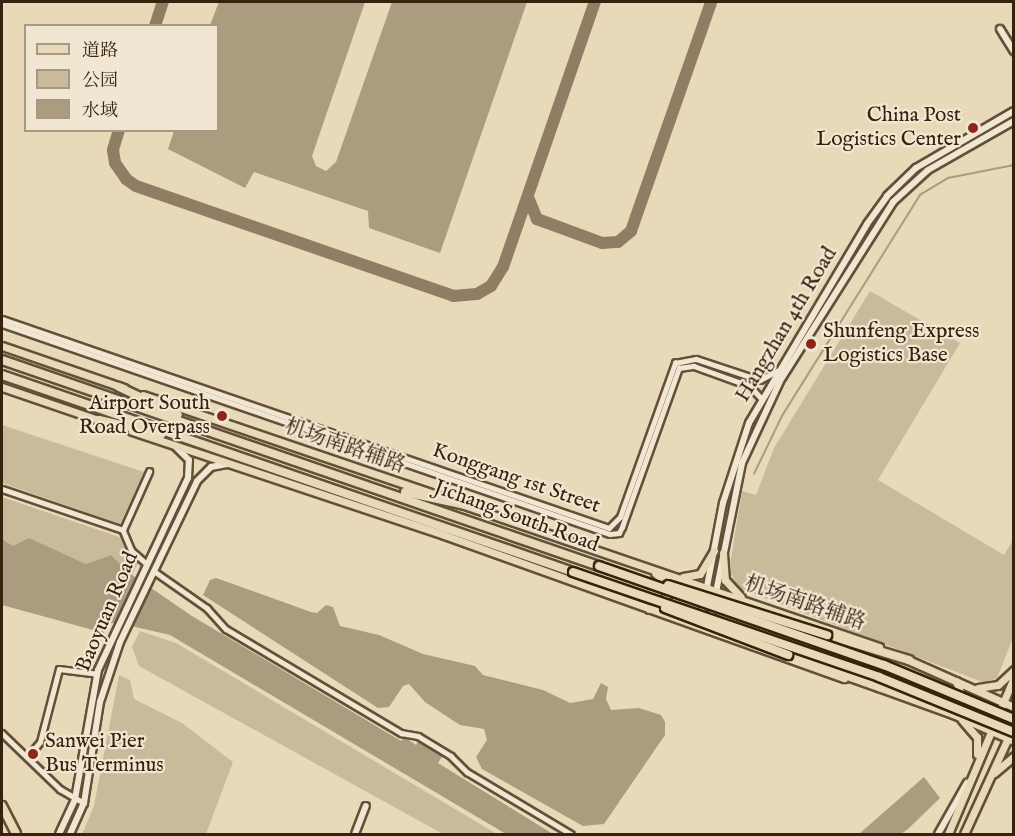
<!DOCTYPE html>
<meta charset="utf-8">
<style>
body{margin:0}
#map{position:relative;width:1015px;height:836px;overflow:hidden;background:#e8d9b9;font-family:"IM FELL English","Noto Serif SC",serif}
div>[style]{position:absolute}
.green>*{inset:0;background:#caba9c}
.water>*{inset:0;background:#ab9b7f}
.stream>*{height:1.5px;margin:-0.75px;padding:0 0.75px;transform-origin:0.75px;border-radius:0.75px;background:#ab9b7f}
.taxiway>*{height:12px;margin:-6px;padding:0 6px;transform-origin:6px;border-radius:6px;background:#8f7e63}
.roads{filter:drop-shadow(2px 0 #625038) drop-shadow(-2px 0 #625038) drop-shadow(0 2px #625038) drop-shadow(0 -2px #625038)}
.street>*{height:4.5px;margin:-2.25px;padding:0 2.25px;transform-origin:2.25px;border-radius:2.25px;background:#f0e6d2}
.secondary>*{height:6px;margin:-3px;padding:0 3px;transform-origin:3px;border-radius:3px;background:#f0e6d2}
.primary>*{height:7px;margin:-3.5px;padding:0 3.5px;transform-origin:3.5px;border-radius:3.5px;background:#e8d9b9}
.highway>*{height:8px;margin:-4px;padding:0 4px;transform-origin:4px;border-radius:4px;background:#e8d9b9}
.bridges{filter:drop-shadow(2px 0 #36220d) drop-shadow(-2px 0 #36220d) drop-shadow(0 2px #36220d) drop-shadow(0 -2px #36220d)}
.highway-bridge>*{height:8px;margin:-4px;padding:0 4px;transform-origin:4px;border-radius:4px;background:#e8d9b9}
.dots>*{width:16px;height:16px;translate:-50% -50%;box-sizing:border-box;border:3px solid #f0e6d2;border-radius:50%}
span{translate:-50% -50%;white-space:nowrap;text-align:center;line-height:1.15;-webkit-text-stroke:4.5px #f0e6d2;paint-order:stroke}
.poi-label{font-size:21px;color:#36220d}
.right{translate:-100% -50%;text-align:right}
.left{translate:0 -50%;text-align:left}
.street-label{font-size:21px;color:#36220d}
.frame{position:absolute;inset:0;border:3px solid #36220d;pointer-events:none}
.legend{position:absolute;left:24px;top:24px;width:195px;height:108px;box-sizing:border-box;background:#f0e6d2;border:2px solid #a69883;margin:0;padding:8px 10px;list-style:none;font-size:18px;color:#36220d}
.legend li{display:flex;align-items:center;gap:12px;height:30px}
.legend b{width:30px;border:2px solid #a69883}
</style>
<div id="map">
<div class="green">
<div style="clip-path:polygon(870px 291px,960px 343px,878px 480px,1004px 555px,1013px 540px,1013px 638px,997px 678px,985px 683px,739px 588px,729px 571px,742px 491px,756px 495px,774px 448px)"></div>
<div style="clip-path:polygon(2px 425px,144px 472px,120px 524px,2px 483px)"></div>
<div style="clip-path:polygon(2px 497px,122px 538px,138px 563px,132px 575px,111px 555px,86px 564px,29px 539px,13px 546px,2px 539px)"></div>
<div style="clip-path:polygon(140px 631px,176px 643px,497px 834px,443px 834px,139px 666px,132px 647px)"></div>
<div style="clip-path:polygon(119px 675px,130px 680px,134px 699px,182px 723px,233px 762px,206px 834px,82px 834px,94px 806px)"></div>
</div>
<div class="water">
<div style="clip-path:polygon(219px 2px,365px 2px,312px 156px,316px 166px,326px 171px,336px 162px,392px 2px,527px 2px,440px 253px,369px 228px,368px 211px,254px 172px,245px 188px,168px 149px,174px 131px,218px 130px,218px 26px,210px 25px)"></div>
<div style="clip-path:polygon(29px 538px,86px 564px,111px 555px,132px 575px,192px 616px,401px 741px,404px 737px,416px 745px,419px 740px,443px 755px,438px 763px,553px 834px,506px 834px,170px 635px,118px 623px,109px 623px,104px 633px,2px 605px,2px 539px,13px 546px)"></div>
<div style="clip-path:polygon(216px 578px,311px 612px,317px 613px,326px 605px,333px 607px,340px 626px,379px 635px,423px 654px,475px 666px,483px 675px,543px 690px,570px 703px,593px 699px,601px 683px,608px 687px,606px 699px,611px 710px,639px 708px,661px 715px,665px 722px,665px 735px,604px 824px,583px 826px,482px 769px,476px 757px,487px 740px,484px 729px,460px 725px,425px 702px,409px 684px,403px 686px,389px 707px,378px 708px,203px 595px,210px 580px)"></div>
<div style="clip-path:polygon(924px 777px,940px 798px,908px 829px,901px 834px,859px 834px)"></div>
</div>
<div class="stream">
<div style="left:754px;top:474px;width:64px;rotate:-64.2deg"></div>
<div style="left:782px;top:416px;width:261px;rotate:-58deg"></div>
<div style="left:920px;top:195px;width:33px;rotate:-31deg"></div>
<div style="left:948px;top:178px;width:67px;rotate:-11.1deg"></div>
</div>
<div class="taxiway">
<div style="left:155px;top:26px;width:25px;rotate:-72deg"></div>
<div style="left:119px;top:130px;width:21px;rotate:107deg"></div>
<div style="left:113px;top:150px;width:13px;rotate:81deg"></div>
<div style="left:115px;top:163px;width:19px;rotate:55deg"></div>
<div style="left:126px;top:179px;width:12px;rotate:35deg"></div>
<div style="left:136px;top:186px;width:336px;rotate:19.1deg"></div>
<div style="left:453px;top:296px;width:24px;rotate:-5deg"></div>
<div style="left:477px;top:294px;width:16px;rotate:-30deg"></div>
<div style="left:491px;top:286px;width:22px;rotate:-58deg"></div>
<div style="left:503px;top:267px;width:281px;rotate:-70.9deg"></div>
<div style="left:528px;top:197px;width:24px;rotate:68deg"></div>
<div style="left:537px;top:219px;width:69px;rotate:20.3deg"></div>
<div style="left:602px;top:243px;width:16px;rotate:-4deg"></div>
<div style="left:618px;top:242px;width:17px;rotate:-40deg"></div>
<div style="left:631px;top:231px;width:243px;rotate:-70.7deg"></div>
</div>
<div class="roads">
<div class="street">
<div style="left:2px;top:319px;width:642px;rotate:19deg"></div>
<div style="left:609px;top:528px;width:16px;rotate:-45deg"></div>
<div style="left:620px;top:517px;width:164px;rotate:-70.3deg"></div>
<div style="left:675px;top:363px;width:21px;rotate:-11deg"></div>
<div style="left:696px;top:359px;width:67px;rotate:18.2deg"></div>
<div style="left:760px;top:380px;width:19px;rotate:-28deg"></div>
<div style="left:2px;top:324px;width:643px;rotate:19.05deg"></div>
<div style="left:610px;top:534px;width:9px;rotate:-6deg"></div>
<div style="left:619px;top:533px;width:7px;rotate:-63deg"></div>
<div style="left:622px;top:527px;width:169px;rotate:-70.3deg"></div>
<div style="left:679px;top:368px;width:15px;rotate:-8deg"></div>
<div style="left:694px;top:366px;width:59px;rotate:19.7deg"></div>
<div style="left:750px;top:386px;width:16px;rotate:47deg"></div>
<div style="left:2px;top:489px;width:128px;rotate:18.7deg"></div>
<div style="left:123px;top:530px;width:23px;rotate:67deg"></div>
<div style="left:132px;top:551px;width:18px;rotate:41deg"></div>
<div style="left:123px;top:530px;width:64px;rotate:-65.9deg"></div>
<div style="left:154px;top:571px;width:65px;rotate:34.9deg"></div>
<div style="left:207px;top:608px;width:28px;rotate:48deg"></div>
<div style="left:226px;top:629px;width:204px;rotate:30.7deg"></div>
<div style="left:401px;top:733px;width:17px;rotate:10deg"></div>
<div style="left:418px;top:736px;width:39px;rotate:31deg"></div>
<div style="left:451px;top:756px;width:23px;rotate:45deg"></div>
<div style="left:467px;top:772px;width:121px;rotate:30.8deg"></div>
<div style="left:2px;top:733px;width:81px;rotate:44deg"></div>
<div style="left:60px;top:789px;width:28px;rotate:30deg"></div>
<div style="left:28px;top:756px;width:18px;rotate:-49deg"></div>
<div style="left:40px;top:742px;width:75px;rotate:-75.4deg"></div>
<div style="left:59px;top:669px;width:38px;rotate:7deg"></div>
</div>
<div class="secondary">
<div style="left:1000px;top:29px;width:26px;rotate:58deg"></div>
<div style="left:701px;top:618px;width:117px;rotate:-79.2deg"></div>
<div style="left:723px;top:503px;width:84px;rotate:-72deg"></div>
<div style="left:749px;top:423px;width:231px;rotate:-59.3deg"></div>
<div style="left:867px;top:224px;width:34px;rotate:-54deg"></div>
<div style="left:887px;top:196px;width:40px;rotate:-44deg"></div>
<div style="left:916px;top:168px;width:113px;rotate:-30.2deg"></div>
<div style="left:710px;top:622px;width:162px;rotate:-78.6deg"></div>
<div style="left:742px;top:463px;width:90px;rotate:-65.1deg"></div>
<div style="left:780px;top:381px;width:212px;rotate:-57.7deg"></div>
<div style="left:893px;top:202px;width:47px;rotate:-42.4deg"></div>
<div style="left:928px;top:170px;width:99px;rotate:-29.7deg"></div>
<div style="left:59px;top:834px;width:38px;rotate:-65deg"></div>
<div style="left:75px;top:799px;width:131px;rotate:-79.9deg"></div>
<div style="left:98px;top:670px;width:212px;rotate:-64.9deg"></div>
<div style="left:188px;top:478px;width:18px;rotate:-87deg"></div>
<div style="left:189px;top:460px;width:18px;rotate:-135deg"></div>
<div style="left:70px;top:834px;width:34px;rotate:-66deg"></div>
<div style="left:84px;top:803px;width:102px;rotate:-81deg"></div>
<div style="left:100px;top:702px;width:63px;rotate:-71.6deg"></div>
<div style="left:120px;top:642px;width:178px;rotate:-64.4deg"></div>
<div style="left:197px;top:481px;width:20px;rotate:-45deg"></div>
<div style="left:211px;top:467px;width:16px;rotate:-11deg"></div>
<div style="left:355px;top:834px;width:30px;rotate:-69deg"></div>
<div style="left:938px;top:834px;width:59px;rotate:-60.4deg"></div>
</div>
<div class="primary">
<div style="left:2px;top:346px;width:129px;rotate:19deg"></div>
<div style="left:2px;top:387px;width:108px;rotate:18.9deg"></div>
<div style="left:143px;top:395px;width:313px;rotate:18.8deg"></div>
<div style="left:132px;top:431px;width:329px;rotate:18.4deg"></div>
<div style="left:444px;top:535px;width:425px;rotate:19.7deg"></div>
<div style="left:461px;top:504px;width:442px;rotate:18.9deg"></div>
<div style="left:723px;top:553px;width:27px;rotate:86deg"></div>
<div style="left:725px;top:580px;width:23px;rotate:47deg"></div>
<div style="left:683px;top:577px;width:17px;rotate:-10deg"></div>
<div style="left:700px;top:574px;width:27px;rotate:-59deg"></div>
<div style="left:649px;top:609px;width:13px;rotate:-18deg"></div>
<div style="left:661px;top:605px;width:14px;rotate:-60deg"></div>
<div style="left:668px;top:593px;width:11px;rotate:-105deg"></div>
<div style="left:665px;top:582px;width:13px;rotate:-138deg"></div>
<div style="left:906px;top:659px;width:118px;rotate:24deg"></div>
<div style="left:878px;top:687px;width:80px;rotate:19.8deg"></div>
<div style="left:953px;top:714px;width:67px;rotate:23.9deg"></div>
<div style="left:978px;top:688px;width:20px;rotate:-9deg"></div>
<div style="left:998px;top:685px;width:22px;rotate:-43deg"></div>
<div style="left:953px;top:709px;width:15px;rotate:-53deg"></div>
<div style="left:962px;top:697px;width:17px;rotate:-111deg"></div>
<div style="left:962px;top:720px;width:23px;rotate:49deg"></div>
<div style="left:977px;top:737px;width:17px;rotate:90deg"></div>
<div style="left:994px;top:773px;width:26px;rotate:-40deg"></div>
<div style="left:948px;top:834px;width:170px;rotate:-67.2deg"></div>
<div style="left:964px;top:834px;width:120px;rotate:-65.4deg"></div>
</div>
<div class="highway">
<div style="left:2px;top:360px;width:632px;rotate:19.04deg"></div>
<div style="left:2px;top:375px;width:604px;rotate:19.03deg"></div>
<div style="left:119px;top:387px;width:65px;rotate:25.4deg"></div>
<div style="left:99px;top:420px;width:64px;rotate:12.7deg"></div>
<div style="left:405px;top:492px;width:61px;rotate:12.2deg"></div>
<div style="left:827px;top:635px;width:86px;rotate:17deg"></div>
<div style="left:788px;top:655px;width:99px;rotate:19.5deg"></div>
<div style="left:2px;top:806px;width:31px;rotate:63deg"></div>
</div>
</div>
<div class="bridges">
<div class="highway-bridge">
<div style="left:599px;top:566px;width:302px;rotate:19.2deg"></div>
<div style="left:884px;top:665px;width:141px;rotate:22.6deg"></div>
<div style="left:573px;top:572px;width:324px;rotate:18.9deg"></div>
<div style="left:879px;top:677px;width:146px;rotate:22.2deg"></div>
<div style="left:668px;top:585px;width:167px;rotate:17.5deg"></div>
<div style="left:665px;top:608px;width:132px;rotate:20.9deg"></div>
</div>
</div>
<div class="dots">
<div style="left:973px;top:128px;background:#8f2418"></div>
<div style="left:811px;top:344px;background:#8f2418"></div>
<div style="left:222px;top:416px;background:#8f2418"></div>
<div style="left:33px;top:754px;background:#8f2418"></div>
</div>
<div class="poi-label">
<span class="right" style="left:961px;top:128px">China Post<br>Logistics Center</span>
<span class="left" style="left:823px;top:344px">Shunfeng Express<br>Logistics Base</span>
<span class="right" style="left:210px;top:416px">Airport South<br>Road Overpass</span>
<span class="left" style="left:45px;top:754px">Sanwei Pier<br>Bus Terminus</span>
</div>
<div class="street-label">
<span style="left:787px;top:325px;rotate:-59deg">Hangzhan 4th Road</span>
<span style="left:345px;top:447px;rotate:19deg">机场南路辅路</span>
<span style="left:516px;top:479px;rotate:19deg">Konggang 1st Street</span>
<span style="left:516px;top:517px;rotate:20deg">Jichang South Road</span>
<span style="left:805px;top:604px;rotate:19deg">机场南路辅路</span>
<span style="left:108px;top:612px;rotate:-67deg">Baoyuan Road</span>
</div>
<div class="frame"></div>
<ul class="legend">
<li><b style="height:8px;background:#e8d9b9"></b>道路</li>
<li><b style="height:16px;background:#caba9c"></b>公园</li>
<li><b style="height:16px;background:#ab9b7f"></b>水域</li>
</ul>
</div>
